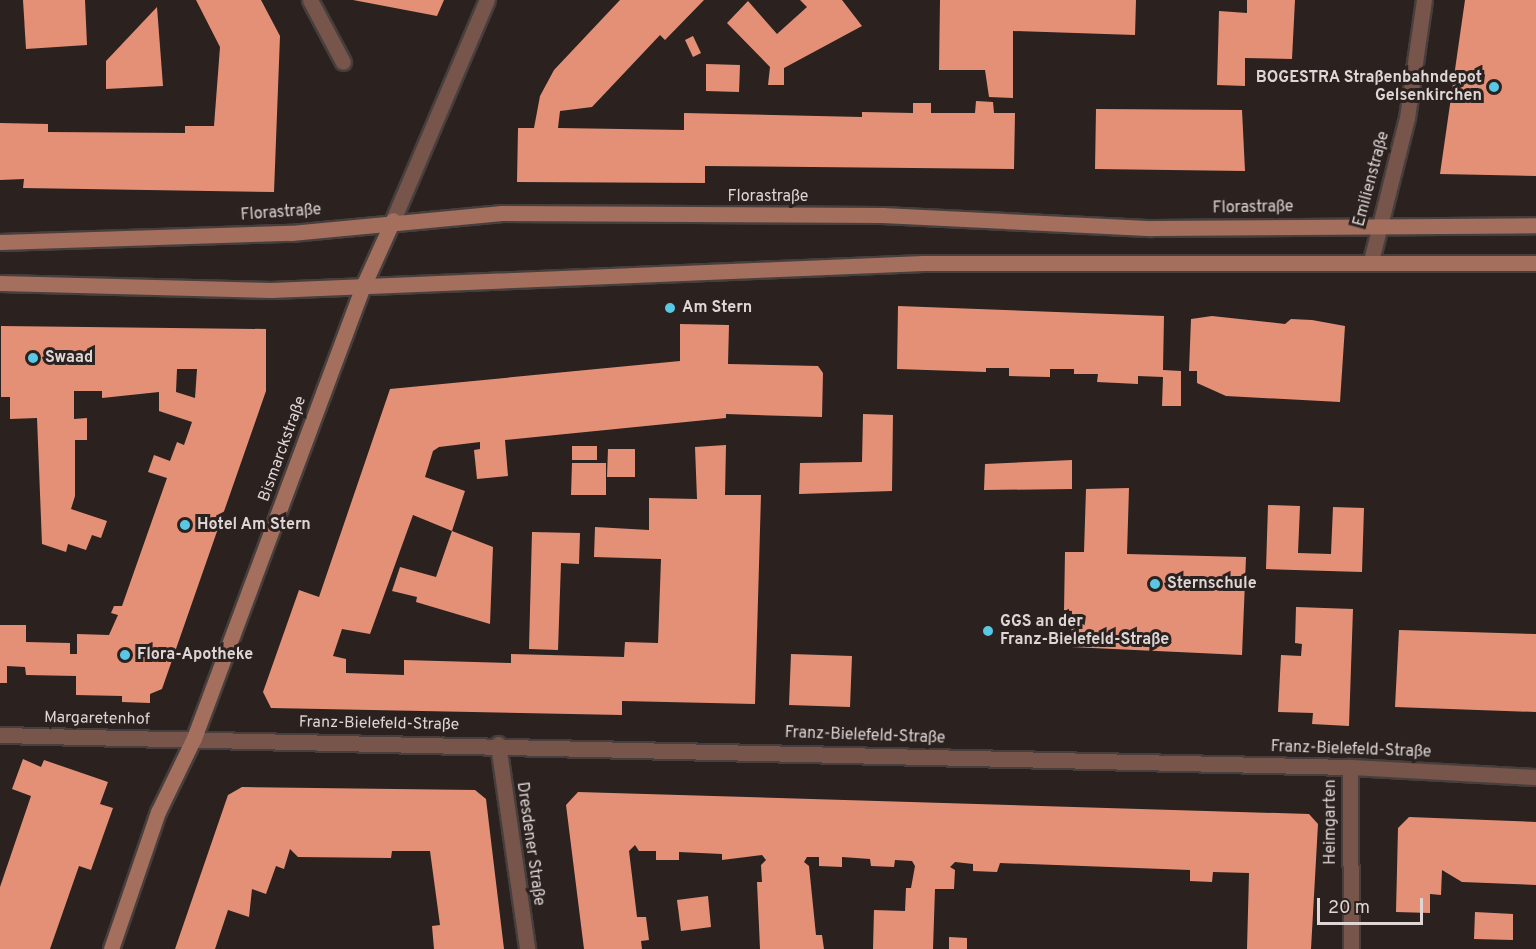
<!DOCTYPE html>
<meta charset="utf-8">
<style>
body{margin:0}
#map{position:relative;width:1536px;height:949px;overflow:hidden;background:#2b2220;font-family:Overpass,sans-serif}
div>[style]{position:absolute}
.building>*{inset:0;background:#e49077}
.roads{filter:drop-shadow(2px 0 #473f3d) drop-shadow(-2px 0 #473f3d) drop-shadow(0 2px #473f3d) drop-shadow(0 -2px #473f3d)}
.minor>*{height:15px;margin:-7.5px;padding:0 7.5px;transform-origin:7.5px;border-radius:7.5px;background:#77554a}
.tertiary>*{height:15px;margin:-7.5px;padding:0 7.5px;transform-origin:7.5px;border-radius:7.5px;background:#77554a}
.secondary>*{height:15px;margin:-7.5px;padding:0 7.5px;transform-origin:7.5px;border-radius:7.5px;background:#a56f5e}
.dots>*{width:16px;height:16px;translate:-50% -50%;box-sizing:border-box;border:3px solid #2b2220;border-radius:50%}
span{translate:-50% -50%;white-space:nowrap;text-align:center;line-height:1.15;-webkit-text-stroke:6px #2b2220;paint-order:stroke}
.poi-label{font-size:16px;color:#ddd6d5;font-weight:700}
.right{translate:-100% -50%;text-align:right}
.left{translate:0 -50%;text-align:left}
.street-label{font-size:16px;color:#ddd6d5}
.scale{position:absolute;left:1317px;top:898px;width:106px;height:27px;box-sizing:border-box;border:3px solid #ddd6d5;border-top:0;padding-left:8px;font-size:18px;line-height:21px;white-space:nowrap;color:#ddd6d5;-webkit-text-stroke:4px #2b2220;paint-order:stroke}
</style>
<div id="map">
<div class="building">
<div style="clip-path:polygon(23px 0,85px 0,87px 45px,26px 49px)"></div>
<div style="clip-path:polygon(196px 0,261px 0,280px 36px,274px 192px,23px 188px,24px 179px,0 180px,0 123px,48px 124px,48px 132px,185px 133px,185px 126px,214px 126px,220px 47px)"></div>
<div style="clip-path:polygon(353px 0,444px 0,437px 16px)"></div>
<div style="clip-path:polygon(620px 0,704px 0,665px 40px,660px 35px,592px 107px,560px 111px,558px 128px,684px 130px,684px 113px,862px 117px,862px 112px,913px 113px,913px 103px,931px 103px,931px 113px,975px 113px,976px 101px,993px 102px,994px 113px,1015px 113px,1014px 169px,705px 166px,705px 183px,517px 182px,518px 128px,534px 128px,540px 96px,554px 70px)"></div>
<div style="clip-path:polygon(800px 0,842px 0,862px 26px,784px 68px,784px 85px,768px 85px,770px 67px,727px 23px,748px 1px,777px 34px,807px 7px)"></div>
<div style="clip-path:polygon(940px 0,1136px 0,1135px 35px,1013px 31px,1013px 98px,989px 97px,985px 70px,939px 70px)"></div>
<div style="clip-path:polygon(1247px 0,1295px 0,1292px 59px,1245px 58px,1245px 86px,1217px 85px,1219px 11px,1247px 13px)"></div>
<div style="clip-path:polygon(1465px 0,1536px 0,1536px 176px,1440px 174px)"></div>
<div style="clip-path:polygon(157px 7px,163px 86px,106px 89px,106px 61px)"></div>
<div style="clip-path:polygon(693px 36px,701px 53px,693px 57px,685px 40px)"></div>
<div style="clip-path:polygon(706px 64px,740px 65px,739px 92px,706px 91px)"></div>
<div style="clip-path:polygon(1096px 109px,1242px 110px,1245px 171px,1095px 169px)"></div>
<div style="clip-path:polygon(898px 306px,1164px 316px,1163px 370px,1181px 371px,1181px 406px,1162px 406px,1163px 377px,1138px 376px,1138px 384px,1097px 382px,1098px 374px,1074px 374px,1074px 369px,1050px 369px,1050px 377px,1009px 376px,1009px 368px,986px 368px,986px 372px,897px 369px)"></div>
<div style="clip-path:polygon(1212px 316px,1285px 324px,1291px 319px,1312px 320px,1345px 326px,1340px 402px,1226px 396px,1197px 383px,1197px 371px,1189px 371px,1191px 319px)"></div>
<div style="clip-path:polygon(680px 324px,729px 325px,728px 364px,818px 366px,823px 373px,822px 417px,726px 414px,726px 418px,505px 440px,508px 476px,477px 479px,474px 450px,480px 449px,480px 442px,439px 447px,433px 451px,425px 477px,465px 491px,452px 531px,413px 515px,370px 634px,342px 629px,333px 656px,346px 659px,346px 673px,404px 675px,404px 660px,511px 663px,511px 654px,624px 657px,625px 642px,658px 643px,661px 559px,594px 557px,595px 527px,649px 530px,649px 498px,697px 499px,695px 447px,726px 445px,725px 495px,761px 495px,755px 704px,622px 701px,622px 715px,271px 708px,263px 692px,299px 590px,319px 597px,390px 389px,680px 361px)"></div>
<div style="clip-path:polygon(evenodd,1px 326px,266px 329px,266px 391px,162px 689px,150px 694px,150px 703px,122px 702px,122px 696px,76px 695px,76px 676px,26px 675px,25px 667px,7px 666px,7px 683px,0 683px,0 625px,26px 625px,26px 642px,70px 643px,70px 654px,77px 654px,77px 634px,109px 635px,118px 615px,111px 613px,114px 606px,122px 606px,167px 478px,148px 472px,154px 455px,170px 461px,177px 442px,184px 445px,192px 422px,159px 411px,159px 392px,102px 398px,102px 391px,74px 391px,74px 419px,87px 418px,87px 440px,75px 440px,75px 496px,71px 509px,107px 521px,101px 538px,92px 535px,86px 550px,68px 544px,66px 552px,42px 544px,37px 418px,10px 419px,10px 397px,1px 397px,1px 326px,177px 369px,197px 369px,195px 398px,176px 392px,177px 369px)"></div>
<div style="clip-path:polygon(863px 414px,893px 415px,892px 491px,799px 494px,800px 463px,862px 462px)"></div>
<div style="clip-path:polygon(572px 446px,597px 446px,597px 460px,572px 460px)"></div>
<div style="clip-path:polygon(608px 449px,635px 449px,635px 477px,607px 477px)"></div>
<div style="clip-path:polygon(1072px 460px,1072px 489px,984px 490px,985px 464px)"></div>
<div style="clip-path:polygon(572px 463px,606px 463px,606px 495px,571px 495px)"></div>
<div style="clip-path:polygon(1129px 488px,1127px 554px,1246px 557px,1242px 655px,1071px 647px,1072px 611px,1064px 610px,1065px 552px,1084px 552px,1086px 489px)"></div>
<div style="clip-path:polygon(1268px 505px,1300px 506px,1298px 553px,1331px 554px,1333px 507px,1364px 508px,1362px 572px,1266px 569px)"></div>
<div style="clip-path:polygon(452px 531px,493px 547px,490px 624px,416px 602px,417px 597px,392px 591px,400px 567px,436px 577px)"></div>
<div style="clip-path:polygon(532px 532px,580px 533px,579px 564px,561px 563px,558px 650px,529px 649px)"></div>
<div style="clip-path:polygon(1296px 607px,1353px 609px,1349px 726px,1312px 724px,1313px 713px,1278px 712px,1281px 655px,1301px 656px,1302px 644px,1295px 643px)"></div>
<div style="clip-path:polygon(1399px 630px,1536px 634px,1536px 712px,1395px 707px)"></div>
<div style="clip-path:polygon(791px 654px,852px 656px,850px 707px,789px 705px)"></div>
<div style="clip-path:polygon(23px 759px,41px 767px,44px 760px,108px 782px,100px 804px,113px 808px,91px 870px,79px 866px,50px 949px,0 949px,0 887px,31px 796px,12px 789px)"></div>
<div style="clip-path:polygon(242px 787px,475px 790px,486px 799px,504px 949px,434px 949px,432px 926px,440px 925px,430px 851px,392px 851px,391px 858px,298px 857px,290px 849px,284px 869px,276px 866px,266px 894px,252px 889px,249px 917px,228px 910px,215px 949px,175px 949px,228px 795px)"></div>
<div style="clip-path:polygon(578px 792px,1309px 814px,1318px 824px,1311px 949px,1247px 949px,1249px 873px,1213px 872px,1212px 882px,1190px 881px,1190px 870px,1000px 863px,997px 872px,973px 871px,973px 864px,955px 862px,950px 867px,955px 870px,954px 889px,935px 889px,933px 949px,873px 949px,874px 910px,905px 911px,906px 888px,911px 888px,915px 866px,912px 861px,895px 860px,894px 867px,871px 866px,870px 859px,842px 857px,842px 867px,819px 866px,819px 857px,807px 857px,804px 862px,809px 866px,816px 935px,822px 935px,824px 949px,760px 949px,757px 882px,762px 882px,761px 865px,766px 860px,762px 855px,722px 860px,722px 854px,679px 852px,679px 860px,656px 860px,656px 851px,639px 851px,635px 845px,629px 851px,637px 917px,646px 917px,649px 940px,641px 941px,642px 949px,584px 949px,566px 805px)"></div>
<div style="clip-path:polygon(1409px 817px,1536px 822px,1536px 885px,1462px 882px,1442px 870px,1441px 895px,1430px 894px,1430px 913px,1396px 912px,1398px 828px)"></div>
<div style="clip-path:polygon(708px 896px,711px 927px,681px 931px,677px 900px)"></div>
<div style="clip-path:polygon(1475px 912px,1513px 914px,1513px 940px,1474px 939px)"></div>
<div style="clip-path:polygon(949px 937px,967px 938px,967px 949px,949px 949px)"></div>
</div>
<div class="roads">
<div class="minor">
<div style="left:310px;top:0;width:70px;rotate:62deg"></div>
<div style="left:1371px;top:261px;width:147px;rotate:-75.9deg"></div>
<div style="left:1407px;top:118px;width:119px;rotate:-81.8deg"></div>
<div style="left:0;top:735px;width:1350px;rotate:1.36deg"></div>
<div style="left:1350px;top:767px;width:186px;rotate:3.1deg"></div>
<div style="left:498px;top:744px;width:207px;rotate:81.9deg"></div>
<div style="left:1350px;top:767px;width:182px;rotate:89.7deg"></div>
</div>
<div class="tertiary">
<div style="left:393px;top:220px;width:239px;rotate:-66.9deg"></div>
</div>
<div class="secondary">
<div style="left:0;top:242px;width:291px;rotate:-1.8deg"></div>
<div style="left:291px;top:233px;width:212px;rotate:-5.4deg"></div>
<div style="left:502px;top:213px;width:380px;rotate:0.3deg"></div>
<div style="left:882px;top:215px;width:270px;rotate:2.8deg"></div>
<div style="left:1152px;top:228px;width:384px;rotate:-0.4deg"></div>
<div style="left:0;top:283px;width:271px;rotate:1.5deg"></div>
<div style="left:271px;top:290px;width:653px;rotate:-2.37deg"></div>
<div style="left:923px;top:263px;width:613px"></div>
<div style="left:111px;top:949px;width:145px;rotate:-71.1deg"></div>
<div style="left:158px;top:812px;width:82px;rotate:-64.1deg"></div>
<div style="left:194px;top:738px;width:485px;rotate:-69.5deg"></div>
<div style="left:364px;top:284px;width:70px;rotate:-65.6deg"></div>
</div>
</div>
<div class="dots">
<div style="left:1494px;top:87px;background:#59c8e5"></div>
<div style="left:670px;top:308px;background:#59c8e5"></div>
<div style="left:33px;top:358px;background:#59c8e5"></div>
<div style="left:185px;top:525px;background:#59c8e5"></div>
<div style="left:1155px;top:584px;background:#59c8e5"></div>
<div style="left:988px;top:631px;background:#59c8e5"></div>
<div style="left:125px;top:655px;background:#59c8e5"></div>
</div>
<div class="poi-label">
<span class="right" style="left:1482px;top:87px">BOGESTRA Straßenbahndepot<br>Gelsenkirchen</span>
<span class="left" style="left:682px;top:308px">Am Stern</span>
<span class="left" style="left:45px;top:358px">Swaad</span>
<span class="left" style="left:197px;top:525px">Hotel Am Stern</span>
<span class="left" style="left:1167px;top:584px">Sternschule</span>
<span class="left" style="left:1000px;top:631px">GGS an der<br>Franz-Bielefeld-Straße</span>
<span class="left" style="left:137px;top:655px">Flora-Apotheke</span>
</div>
<div class="street-label">
<span style="left:1372px;top:179px;rotate:-75deg">Emilienstraße</span>
<span style="left:768px;top:197px">Florastraße</span>
<span style="left:1253px;top:208px;rotate:-1deg">Florastraße</span>
<span style="left:281px;top:213px;rotate:-4deg">Florastraße</span>
<span style="left:283px;top:449px;rotate:-70deg">Bismarckstraße</span>
<span style="left:97px;top:719px;rotate:1deg">Margaretenhof</span>
<span style="left:379px;top:724px;rotate:1deg">Franz-Bielefeld-Straße</span>
<span style="left:865px;top:736px;rotate:2deg">Franz-Bielefeld-Straße</span>
<span style="left:1351px;top:750px;rotate:2deg">Franz-Bielefeld-Straße</span>
<span style="left:1331px;top:822px;rotate:-90deg">Heimgarten</span>
<span style="left:530px;top:844px;rotate:82deg">Dresdener Straße</span>
</div>
<div class="scale">20 m</div>
</div>
